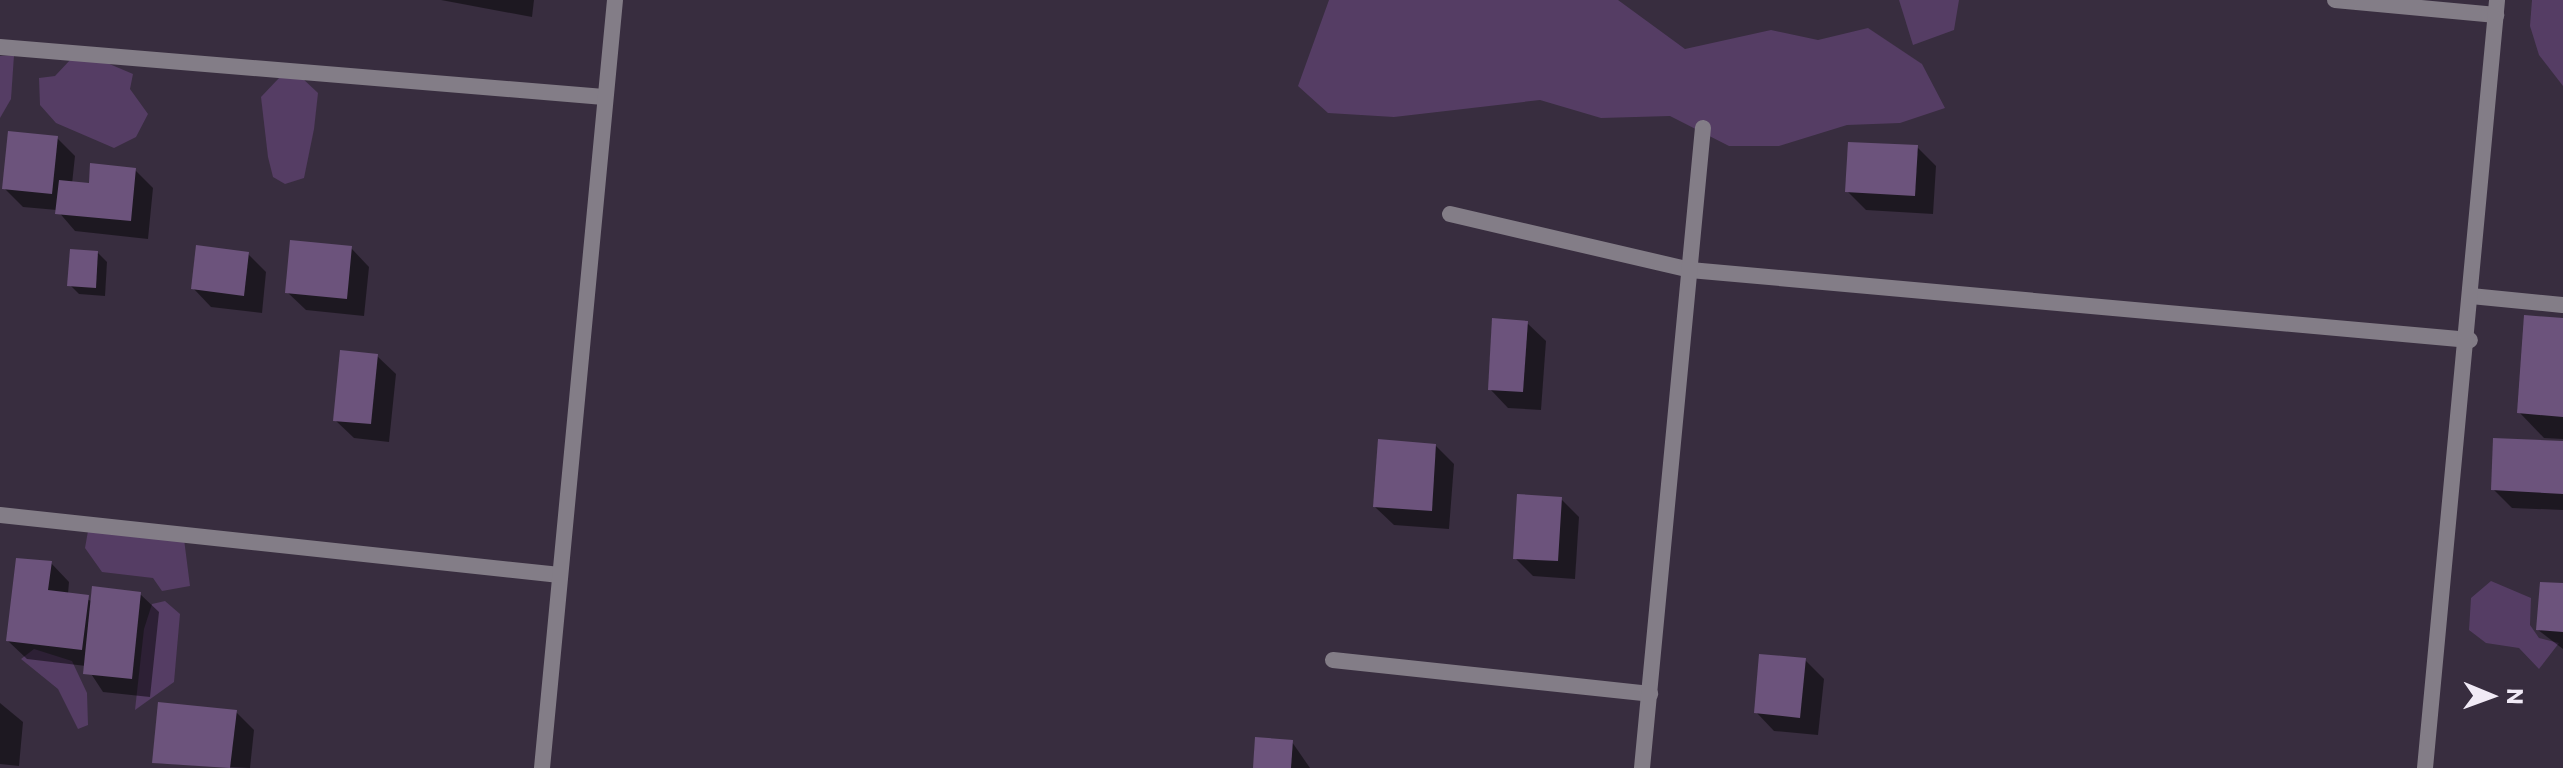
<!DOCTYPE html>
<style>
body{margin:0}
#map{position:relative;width:2563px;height:768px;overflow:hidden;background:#382d3f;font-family:Commissioner,sans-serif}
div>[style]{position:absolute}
.green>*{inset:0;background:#553d64}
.shadow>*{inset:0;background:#0007}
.building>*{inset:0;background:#6c537c}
.minor>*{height:16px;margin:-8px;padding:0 8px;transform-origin:8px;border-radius:8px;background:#837d87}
span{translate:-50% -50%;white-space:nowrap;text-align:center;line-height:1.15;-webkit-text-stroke:6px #382d3f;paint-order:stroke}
.north{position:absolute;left:2451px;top:656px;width:80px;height:80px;-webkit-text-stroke:6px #382d3f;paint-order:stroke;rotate:91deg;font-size:22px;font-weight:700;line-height:32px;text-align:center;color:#f1eaf6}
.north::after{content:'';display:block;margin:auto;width:28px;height:36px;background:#f1eaf6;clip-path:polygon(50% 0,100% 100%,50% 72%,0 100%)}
</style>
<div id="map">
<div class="green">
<div style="clip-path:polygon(1329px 0,1618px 0,1685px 49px,1771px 30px,1818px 40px,1868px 28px,1922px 64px,1945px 108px,1900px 123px,1847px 125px,1779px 146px,1729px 146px,1670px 116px,1601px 118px,1540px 100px,1394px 117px,1328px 113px,1298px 86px)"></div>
<div style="clip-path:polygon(1899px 0,1959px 0,1954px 30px,1913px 45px)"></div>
<div style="clip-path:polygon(2532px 0,2563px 0,2563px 86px,2539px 55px,2530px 26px)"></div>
<div style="clip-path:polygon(14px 55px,11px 99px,0 118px,0 56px)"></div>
<div style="clip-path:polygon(71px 59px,100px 60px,133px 74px,130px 89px,148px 114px,136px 137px,114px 148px,56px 123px,40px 105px,39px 78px,55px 76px)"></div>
<div style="clip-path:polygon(301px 77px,318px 93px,314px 129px,304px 178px,285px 184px,273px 177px,268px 157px,261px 97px,279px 78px)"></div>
<div style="clip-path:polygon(88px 531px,184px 539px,190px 586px,162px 591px,153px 578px,102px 572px,85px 548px)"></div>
<div style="clip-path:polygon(2491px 581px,2531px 598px,2530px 625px,2539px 638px,2559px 643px,2539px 669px,2519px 648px,2486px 643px,2469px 630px,2471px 598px)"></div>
<div style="clip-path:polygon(165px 601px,180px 614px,174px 682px,135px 710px,144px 629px,152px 604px)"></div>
<div style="clip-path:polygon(34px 649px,72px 661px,87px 693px,88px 725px,78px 729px,58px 689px,21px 659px)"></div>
</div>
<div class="shadow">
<div style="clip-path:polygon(441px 0,534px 0,532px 17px)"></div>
<div style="clip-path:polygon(57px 138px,75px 156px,72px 184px,90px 186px,135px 170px,153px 188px,148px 239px,75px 231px,57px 210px,23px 207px,4px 188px)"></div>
<div style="clip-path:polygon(1917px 147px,1936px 166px,1933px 214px,1866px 210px,1847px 191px)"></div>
<div style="clip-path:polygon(351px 248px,369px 267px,364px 316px,306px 310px,287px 292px)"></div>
<div style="clip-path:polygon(98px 253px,107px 262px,105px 296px,79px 294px,70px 285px)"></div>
<div style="clip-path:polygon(248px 254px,266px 272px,262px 313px,211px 307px,193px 288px)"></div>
<div style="clip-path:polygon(2563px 320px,2563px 439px,2544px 438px,2519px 412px)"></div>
<div style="clip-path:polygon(1527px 323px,1546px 341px,1541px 410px,1508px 408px,1490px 389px)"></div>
<div style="clip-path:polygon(377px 356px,396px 374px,389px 442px,354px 438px,335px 420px)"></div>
<div style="clip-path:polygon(2563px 443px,2563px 510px,2512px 508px,2493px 489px)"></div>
<div style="clip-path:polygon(1435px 445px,1454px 464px,1449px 529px,1394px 525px,1375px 507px)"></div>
<div style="clip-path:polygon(1561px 499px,1579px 517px,1575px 579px,1533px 576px,1515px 558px)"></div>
<div style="clip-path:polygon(51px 563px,69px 582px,68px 594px,92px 601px,140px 594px,159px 612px,150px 697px,103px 692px,86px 666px,27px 659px,8px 641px)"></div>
<div style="clip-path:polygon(2563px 585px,2563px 649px,2538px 630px)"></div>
<div style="clip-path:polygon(1805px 660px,1824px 679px,1818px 735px,1774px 731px,1756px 712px)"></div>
<div style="clip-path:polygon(0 703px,23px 722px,19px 766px,0 764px)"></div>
<div style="clip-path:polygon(236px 712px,254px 730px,250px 768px,154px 763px)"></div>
<div style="clip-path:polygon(1292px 742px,1310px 768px,1255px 768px)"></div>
</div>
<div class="building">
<div style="clip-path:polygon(8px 131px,58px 136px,52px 194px,2px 189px)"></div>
<div style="clip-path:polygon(1848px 142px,1918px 145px,1915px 196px,1845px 192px)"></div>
<div style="clip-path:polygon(90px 163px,136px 168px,131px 221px,55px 214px,59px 180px,89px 183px)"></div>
<div style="clip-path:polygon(290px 240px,352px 246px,347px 299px,285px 293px)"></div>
<div style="clip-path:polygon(196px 245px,249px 252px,244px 296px,191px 289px)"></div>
<div style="clip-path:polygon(70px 249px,98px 251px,96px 288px,67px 286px)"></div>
<div style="clip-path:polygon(2524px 315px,2563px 318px,2563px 417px,2517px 413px)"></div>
<div style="clip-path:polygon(1492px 318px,1528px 321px,1523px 392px,1488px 390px)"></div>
<div style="clip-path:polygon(340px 350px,378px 354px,371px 424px,333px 421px)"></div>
<div style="clip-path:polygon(2493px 438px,2563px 441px,2563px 494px,2491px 490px)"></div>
<div style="clip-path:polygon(1378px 439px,1436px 444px,1432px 511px,1373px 507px)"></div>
<div style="clip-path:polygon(1517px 494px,1562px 497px,1558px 561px,1513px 559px)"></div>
<div style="clip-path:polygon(16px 558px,52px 561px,48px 590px,89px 595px,82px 650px,6px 641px)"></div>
<div style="clip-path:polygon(2540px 582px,2563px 583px,2563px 632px,2536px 630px)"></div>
<div style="clip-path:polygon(92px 586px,141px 592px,132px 679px,83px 674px)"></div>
<div style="clip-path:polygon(1759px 654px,1806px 658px,1800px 718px,1754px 713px)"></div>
<div style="clip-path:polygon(158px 702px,237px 710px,230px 768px,152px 763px)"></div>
<div style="clip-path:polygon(1255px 737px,1293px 740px,1291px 768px,1253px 768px)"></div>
</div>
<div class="minor">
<div style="left:2335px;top:0;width:162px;rotate:5.3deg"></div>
<div style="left:0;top:47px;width:606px;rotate:4.73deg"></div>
<div style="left:1450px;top:214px;width:246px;rotate:13.1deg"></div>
<div style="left:1690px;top:270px;width:783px;rotate:5.13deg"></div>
<div style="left:2471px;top:296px;width:92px;rotate:5.6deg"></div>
<div style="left:0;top:515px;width:563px;rotate:6.12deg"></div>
<div style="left:1333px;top:660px;width:319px;rotate:6.1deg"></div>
<div style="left:542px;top:768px;width:771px;rotate:-84.57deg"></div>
<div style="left:1642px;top:768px;width:643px;rotate:-84.56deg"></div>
<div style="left:2425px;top:768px;width:771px;rotate:-84.64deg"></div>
</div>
<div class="north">N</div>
</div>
